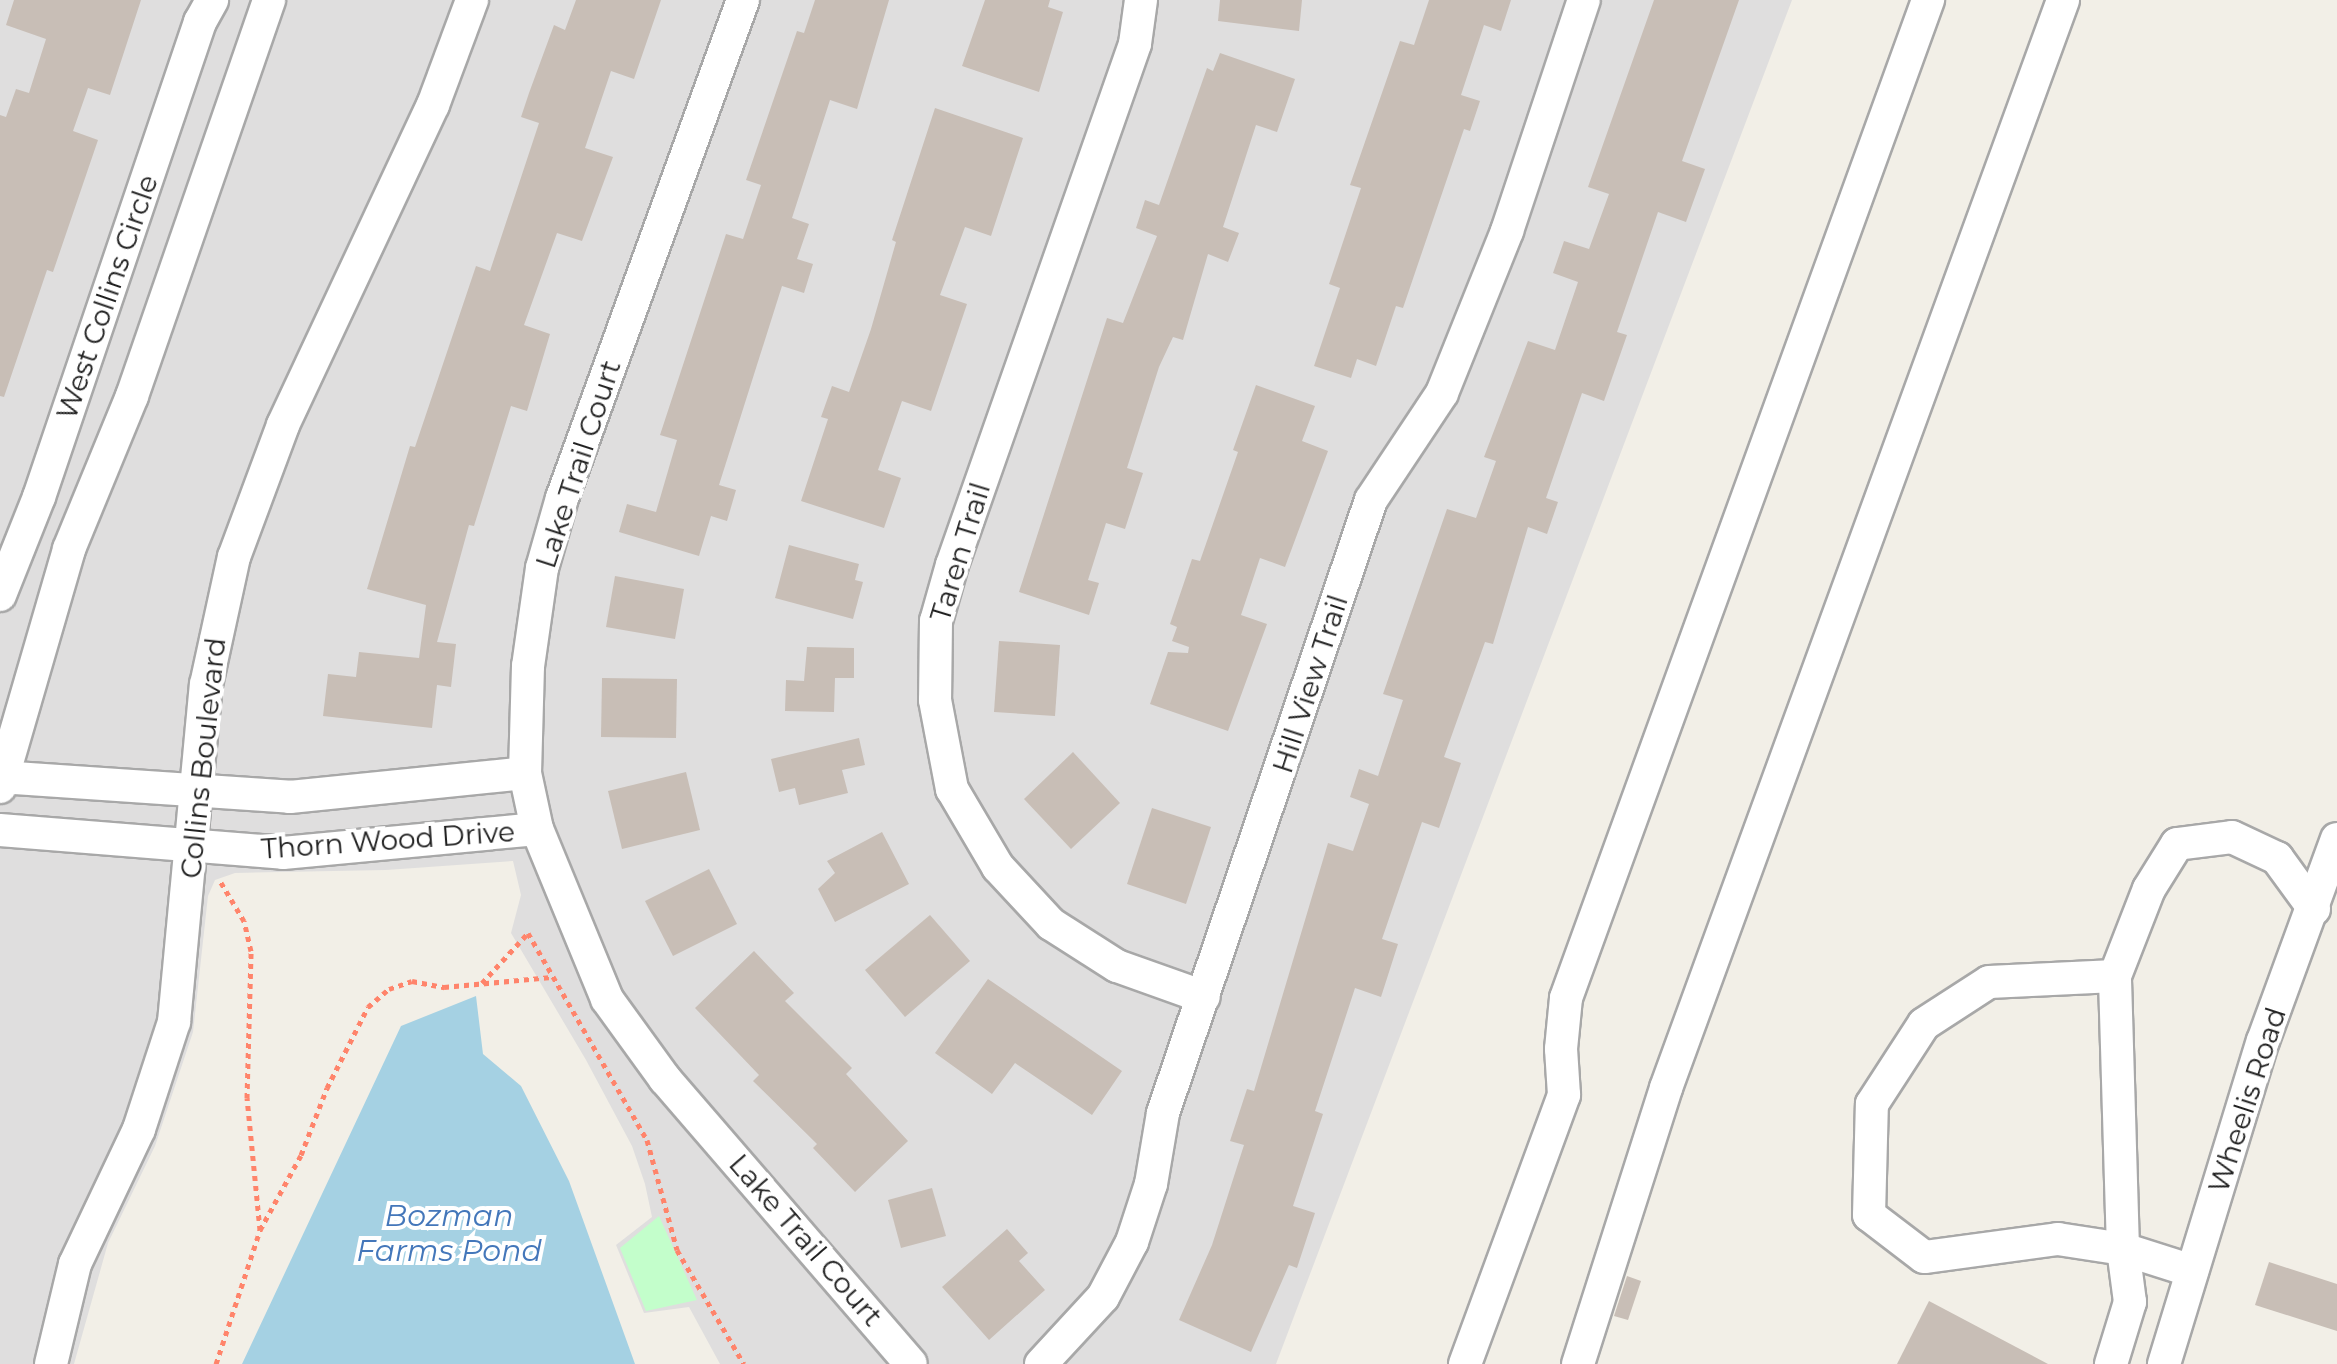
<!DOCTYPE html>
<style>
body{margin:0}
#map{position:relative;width:2337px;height:1364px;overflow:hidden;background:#f2efe7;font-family:Montserrat,sans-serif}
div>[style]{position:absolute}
.residential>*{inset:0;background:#dfdede}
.park>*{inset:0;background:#c3fecb}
.water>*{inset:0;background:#a5d1e3}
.building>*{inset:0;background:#c8beb6}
.path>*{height:5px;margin-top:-2.5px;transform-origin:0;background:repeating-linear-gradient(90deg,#ff846b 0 5px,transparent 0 10px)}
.roads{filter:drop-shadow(2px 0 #a8a8a8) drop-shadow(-2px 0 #a8a8a8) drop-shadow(0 2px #a8a8a8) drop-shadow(0 -2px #a8a8a8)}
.minor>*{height:32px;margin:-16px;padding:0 16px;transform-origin:16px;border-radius:16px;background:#fff}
span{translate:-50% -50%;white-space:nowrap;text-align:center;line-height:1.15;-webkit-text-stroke:8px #fff;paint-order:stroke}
.street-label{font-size:28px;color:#212121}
.water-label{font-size:30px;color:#4477ba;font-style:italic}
</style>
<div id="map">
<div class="residential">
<div style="clip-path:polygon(0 0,1792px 0,1276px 1364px,720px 1364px,689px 1307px,644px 1313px,616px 1245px,652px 1217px,645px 1184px,632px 1146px,586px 1060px,511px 933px,521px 895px,513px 861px,386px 870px,235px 873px,215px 880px,208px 896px,193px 1032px,155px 1146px,108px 1243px,74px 1364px,0 1364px)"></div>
</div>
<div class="park">
<div style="clip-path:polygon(659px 1216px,697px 1300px,646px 1311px,620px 1248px)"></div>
</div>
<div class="water">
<div style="clip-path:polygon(476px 996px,483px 1054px,521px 1086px,569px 1181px,635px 1364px,242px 1364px,401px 1026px)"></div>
</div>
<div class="building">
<div style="clip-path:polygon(14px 0,141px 0,110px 95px,88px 88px,73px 131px,98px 140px,53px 272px,47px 270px,4px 397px,0 396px,0 115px,6px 117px,16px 89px,29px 93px,46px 39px,6px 25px)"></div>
<div style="clip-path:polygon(576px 0,661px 0,634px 79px,611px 71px,585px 148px,613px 157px,582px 241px,557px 233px,524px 325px,550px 334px,527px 411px,511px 406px,474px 526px,469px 525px,437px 642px,456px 644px,451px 687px,437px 685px,432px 728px,323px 716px,328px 674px,356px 677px,359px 652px,419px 658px,426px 605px,367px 589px,410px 446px,415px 447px,476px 266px,490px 271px,539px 123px,521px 117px,529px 93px,554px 25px,565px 30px)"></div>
<div style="clip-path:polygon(815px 0,889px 0,857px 109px,830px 100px,792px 218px,809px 224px,797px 259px,813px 264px,804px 293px,782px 286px,719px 485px,736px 490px,727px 521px,711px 516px,699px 556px,619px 532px,627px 504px,656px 512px,677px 440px,660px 435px,726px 234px,743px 239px,761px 185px,746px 180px,797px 31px,804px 33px)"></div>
<div style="clip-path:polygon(985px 0,1050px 0,1048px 7px,1063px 12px,1039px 92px,962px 66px)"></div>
<div style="clip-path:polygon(1220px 0,1302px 0,1299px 31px,1218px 21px)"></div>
<div style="clip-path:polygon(1429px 0,1511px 0,1501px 31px,1484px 25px,1461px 95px,1480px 101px,1470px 131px,1464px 129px,1403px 308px,1396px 306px,1376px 366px,1357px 359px,1351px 378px,1314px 366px,1340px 288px,1329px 284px,1361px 188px,1350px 185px,1400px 41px,1414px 45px)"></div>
<div style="clip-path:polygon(1654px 0,1739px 0,1682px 161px,1705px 169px,1686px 222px,1658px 212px,1617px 332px,1627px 335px,1604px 401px,1582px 393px,1546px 498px,1558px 502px,1547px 534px,1528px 527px,1493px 644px,1485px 642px,1444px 757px,1461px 763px,1439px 828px,1422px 822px,1382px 939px,1398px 944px,1381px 997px,1355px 988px,1315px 1111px,1323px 1114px,1293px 1206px,1315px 1213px,1297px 1268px,1289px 1265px,1251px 1352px,1179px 1320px,1212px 1245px,1244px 1145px,1230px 1141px,1247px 1089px,1254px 1091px,1328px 843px,1353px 851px,1369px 804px,1350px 797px,1359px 769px,1378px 776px,1403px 700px,1383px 694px,1447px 509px,1476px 518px,1496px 461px,1484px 457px,1528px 341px,1555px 350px,1578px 282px,1553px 273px,1564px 241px,1589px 249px,1609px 194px,1588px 187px)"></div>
<div style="clip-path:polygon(1220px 53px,1295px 79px,1277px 132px,1256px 125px,1223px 227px,1239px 233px,1228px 262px,1208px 254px,1183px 340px,1173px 337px,1159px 367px,1127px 468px,1143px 473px,1125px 529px,1106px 523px,1088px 580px,1099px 583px,1089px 615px,1019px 592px,1107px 318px,1123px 323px,1157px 236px,1136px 228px,1145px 200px,1159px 205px,1207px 68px,1213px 71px)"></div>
<div style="clip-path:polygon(935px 108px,1023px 138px,991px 236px,965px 227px,940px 295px,967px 304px,931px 411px,902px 401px,878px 470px,901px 478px,884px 528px,801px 501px,828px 419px,821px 417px,832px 386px,849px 392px,871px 329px,896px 242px,892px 240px)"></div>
<div style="clip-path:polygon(1256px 385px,1315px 406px,1302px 441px,1328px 451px,1285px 567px,1260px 558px,1241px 615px,1267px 624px,1228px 731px,1150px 704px,1168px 652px,1188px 653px,1189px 647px,1172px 641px,1177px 627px,1170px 624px,1192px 559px,1200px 561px,1238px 452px,1233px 450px)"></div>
<div style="clip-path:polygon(789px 545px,859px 564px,855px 580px,863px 582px,853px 619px,775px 598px)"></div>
<div style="clip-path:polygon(615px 576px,684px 589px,675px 639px,606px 627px)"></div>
<div style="clip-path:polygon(999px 641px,1060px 645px,1055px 716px,994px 712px)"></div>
<div style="clip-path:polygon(807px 647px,854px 648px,854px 678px,835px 678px,834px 712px,785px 711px,786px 680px,804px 681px)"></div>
<div style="clip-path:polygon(602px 678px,677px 679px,676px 738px,601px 737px)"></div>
<div style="clip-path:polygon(859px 738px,865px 765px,842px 770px,848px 793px,799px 805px,795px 788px,779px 792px,771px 759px)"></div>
<div style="clip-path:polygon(1073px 752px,1120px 803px,1071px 849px,1024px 799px)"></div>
<div style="clip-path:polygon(686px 772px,700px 830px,622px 849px,608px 791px)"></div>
<div style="clip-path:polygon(1152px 808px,1211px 827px,1186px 904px,1127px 884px)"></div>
<div style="clip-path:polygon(882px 832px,909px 884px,835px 922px,818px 889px,835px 873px,827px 861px)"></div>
<div style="clip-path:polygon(709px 869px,737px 924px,673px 956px,645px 901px)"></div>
<div style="clip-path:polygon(930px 915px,970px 961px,905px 1017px,865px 970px)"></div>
<div style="clip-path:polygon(754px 951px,794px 993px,785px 1001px,852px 1068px,846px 1074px,908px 1141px,855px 1192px,813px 1148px,817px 1144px,753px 1081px,759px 1075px,695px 1008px)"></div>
<div style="clip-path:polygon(988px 979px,1122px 1071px,1092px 1115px,1015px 1063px,992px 1094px,935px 1053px)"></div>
<div style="clip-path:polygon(932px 1188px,946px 1236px,901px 1248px,888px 1200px)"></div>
<div style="clip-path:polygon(1007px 1229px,1028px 1253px,1019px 1261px,1045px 1290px,989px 1340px,942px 1287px)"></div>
<div style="clip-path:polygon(2269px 1262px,2337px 1284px,2337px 1331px,2255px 1305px)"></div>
<div style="clip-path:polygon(1627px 1276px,1641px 1281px,1628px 1320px,1614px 1316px)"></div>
<div style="clip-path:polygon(1929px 1301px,2048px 1364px,1897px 1364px)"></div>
</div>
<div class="path">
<div style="left:482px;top:983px;width:68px;rotate:-47.4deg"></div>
<div style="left:528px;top:933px;width:239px;rotate:60.1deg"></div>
<div style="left:647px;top:1140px;width:114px;rotate:74.7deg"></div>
<div style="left:677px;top:1250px;width:132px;rotate:59.6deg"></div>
<div style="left:260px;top:1230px;width:85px;rotate:-61.3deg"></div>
<div style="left:301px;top:1155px;width:72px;rotate:-68.8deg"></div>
<div style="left:327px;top:1088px;width:91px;rotate:-63.2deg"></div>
<div style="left:368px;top:1007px;width:28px;rotate:-41deg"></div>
<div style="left:389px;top:989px;width:24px;rotate:-19deg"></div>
<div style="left:412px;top:981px;width:33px;rotate:11deg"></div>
<div style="left:444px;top:987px;width:108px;rotate:-5.3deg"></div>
<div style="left:216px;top:1364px;width:141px;rotate:-71.8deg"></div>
<div style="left:260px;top:1230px;width:133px;rotate:-95.6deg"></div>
<div style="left:247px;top:1098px;width:147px;rotate:-88.4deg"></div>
<div style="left:251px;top:951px;width:31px;rotate:-103deg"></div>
<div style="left:244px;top:921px;width:49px;rotate:-120.8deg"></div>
</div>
<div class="roads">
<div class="minor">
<div style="left:743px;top:0;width:530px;rotate:109.97deg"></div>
<div style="left:562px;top:498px;width:73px;rotate:105.9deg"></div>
<div style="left:542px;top:568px;width:99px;rotate:98.1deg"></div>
<div style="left:528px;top:666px;width:107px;rotate:91.6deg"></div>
<div style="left:525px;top:773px;width:57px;rotate:77.9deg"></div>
<div style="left:537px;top:829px;width:184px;rotate:67.6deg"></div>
<div style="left:607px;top:999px;width:99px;rotate:54.1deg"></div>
<div style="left:665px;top:1079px;width:376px;rotate:49.2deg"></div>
<div style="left:1141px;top:0;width:44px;rotate:97.8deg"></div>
<div style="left:1135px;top:44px;width:552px;rotate:109.35deg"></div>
<div style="left:952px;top:565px;width:58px;rotate:105.9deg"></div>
<div style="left:936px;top:621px;width:79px;rotate:90.7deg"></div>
<div style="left:935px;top:700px;width:91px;rotate:79.2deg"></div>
<div style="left:952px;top:789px;width:91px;rotate:59.5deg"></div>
<div style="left:998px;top:867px;width:78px;rotate:47.1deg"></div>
<div style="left:1051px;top:924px;width:78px;rotate:32.5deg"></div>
<div style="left:1117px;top:966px;width:92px;rotate:19.6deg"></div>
<div style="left:0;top:595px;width:105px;rotate:-68.3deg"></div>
<div style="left:39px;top:497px;width:502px;rotate:-71.28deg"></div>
<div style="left:200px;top:22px;width:25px;rotate:-61deg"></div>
<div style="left:0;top:777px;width:291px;rotate:3.9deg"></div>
<div style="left:290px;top:797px;width:236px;rotate:-5.8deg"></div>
<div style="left:0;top:787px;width:248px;rotate:-73.8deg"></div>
<div style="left:69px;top:549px;width:165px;rotate:-67.6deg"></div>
<div style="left:132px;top:396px;width:419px;rotate:-70.9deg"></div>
<div style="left:0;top:830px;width:284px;rotate:4.6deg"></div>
<div style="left:283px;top:853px;width:255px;rotate:-5.4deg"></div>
<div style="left:2192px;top:1271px;width:72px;rotate:-162.3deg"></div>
<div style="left:2123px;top:1249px;width:273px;rotate:-91.7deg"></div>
<div style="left:2115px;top:976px;width:93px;rotate:-68.7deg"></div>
<div style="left:2149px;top:889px;width:53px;rotate:-58.1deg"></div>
<div style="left:2177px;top:844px;width:55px;rotate:-7.3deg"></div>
<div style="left:2232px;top:837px;width:50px;rotate:25deg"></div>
<div style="left:2277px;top:858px;width:63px;rotate:54deg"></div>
<div style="left:51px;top:1364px;width:103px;rotate:-76.5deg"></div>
<div style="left:75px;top:1264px;width:149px;rotate:-64.6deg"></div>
<div style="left:139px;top:1129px;width:113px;rotate:-71.9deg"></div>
<div style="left:174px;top:1022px;width:339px;rotate:-84.6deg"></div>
<div style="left:206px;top:685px;width:131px;rotate:-77.7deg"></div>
<div style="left:234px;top:557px;width:141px;rotate:-69.6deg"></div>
<div style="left:283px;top:425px;width:353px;rotate:-64.9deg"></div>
<div style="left:433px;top:105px;width:112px;rotate:-69.6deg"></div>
<div style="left:1041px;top:1364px;width:91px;rotate:-47.2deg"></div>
<div style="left:1103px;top:1297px;width:62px;rotate:-62.2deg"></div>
<div style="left:1132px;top:1242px;width:61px;rotate:-71.9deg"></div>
<div style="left:1151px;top:1184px;width:72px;rotate:-80.4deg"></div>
<div style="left:1163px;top:1113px;width:647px;rotate:-71.26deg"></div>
<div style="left:1371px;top:500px;width:128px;rotate:-56.4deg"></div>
<div style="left:1442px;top:393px;width:175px;rotate:-68.1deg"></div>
<div style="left:1507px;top:231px;width:243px;rotate:-71.6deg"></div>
<div style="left:1465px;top:1364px;width:287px;rotate:-69.8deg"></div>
<div style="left:1564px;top:1095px;width:46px;rotate:-93.7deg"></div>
<div style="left:1561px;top:1049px;width:51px;rotate:-84.4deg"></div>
<div style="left:1566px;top:998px;width:1062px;rotate:-70.06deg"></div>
<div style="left:1578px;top:1364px;width:290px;rotate:-72.3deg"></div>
<div style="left:1666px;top:1088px;width:1158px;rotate:-69.95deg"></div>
<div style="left:2111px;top:1364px;width:65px;rotate:-73deg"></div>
<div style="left:2130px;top:1302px;width:53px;rotate:-97.5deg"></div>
<div style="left:2123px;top:1249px;width:66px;rotate:-171.3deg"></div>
<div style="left:2058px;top:1239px;width:135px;rotate:172.3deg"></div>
<div style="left:1924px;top:1257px;width:69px;rotate:-142.6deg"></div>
<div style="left:1869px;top:1215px;width:111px;rotate:-88.5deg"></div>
<div style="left:1872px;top:1104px;width:95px;rotate:-57deg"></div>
<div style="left:1924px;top:1024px;width:77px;rotate:-32.9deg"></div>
<div style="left:1989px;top:982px;width:126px;rotate:-2.7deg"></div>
<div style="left:2164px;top:1364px;width:338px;rotate:-73deg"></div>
<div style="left:2263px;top:1041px;width:215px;rotate:-69.9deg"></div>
</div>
</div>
<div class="street-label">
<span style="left:107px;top:297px;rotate:-71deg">West Collins Circle</span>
<span style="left:578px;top:464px;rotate:-72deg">Lake Trail Court</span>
<span style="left:960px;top:552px;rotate:-73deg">Taren Trail</span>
<span style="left:1310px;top:684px;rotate:-72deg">Hill View Trail</span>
<span style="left:203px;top:758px;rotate:-84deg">Collins Boulevard</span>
<span style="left:388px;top:840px;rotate:-4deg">Thorn Wood Drive</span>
<span style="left:2247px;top:1100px;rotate:-72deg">Wheelis Road</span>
<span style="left:806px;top:1240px;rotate:49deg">Lake Trail Court</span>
</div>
<div class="water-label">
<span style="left:449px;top:1233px">Bozman<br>Farms Pond</span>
</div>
</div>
